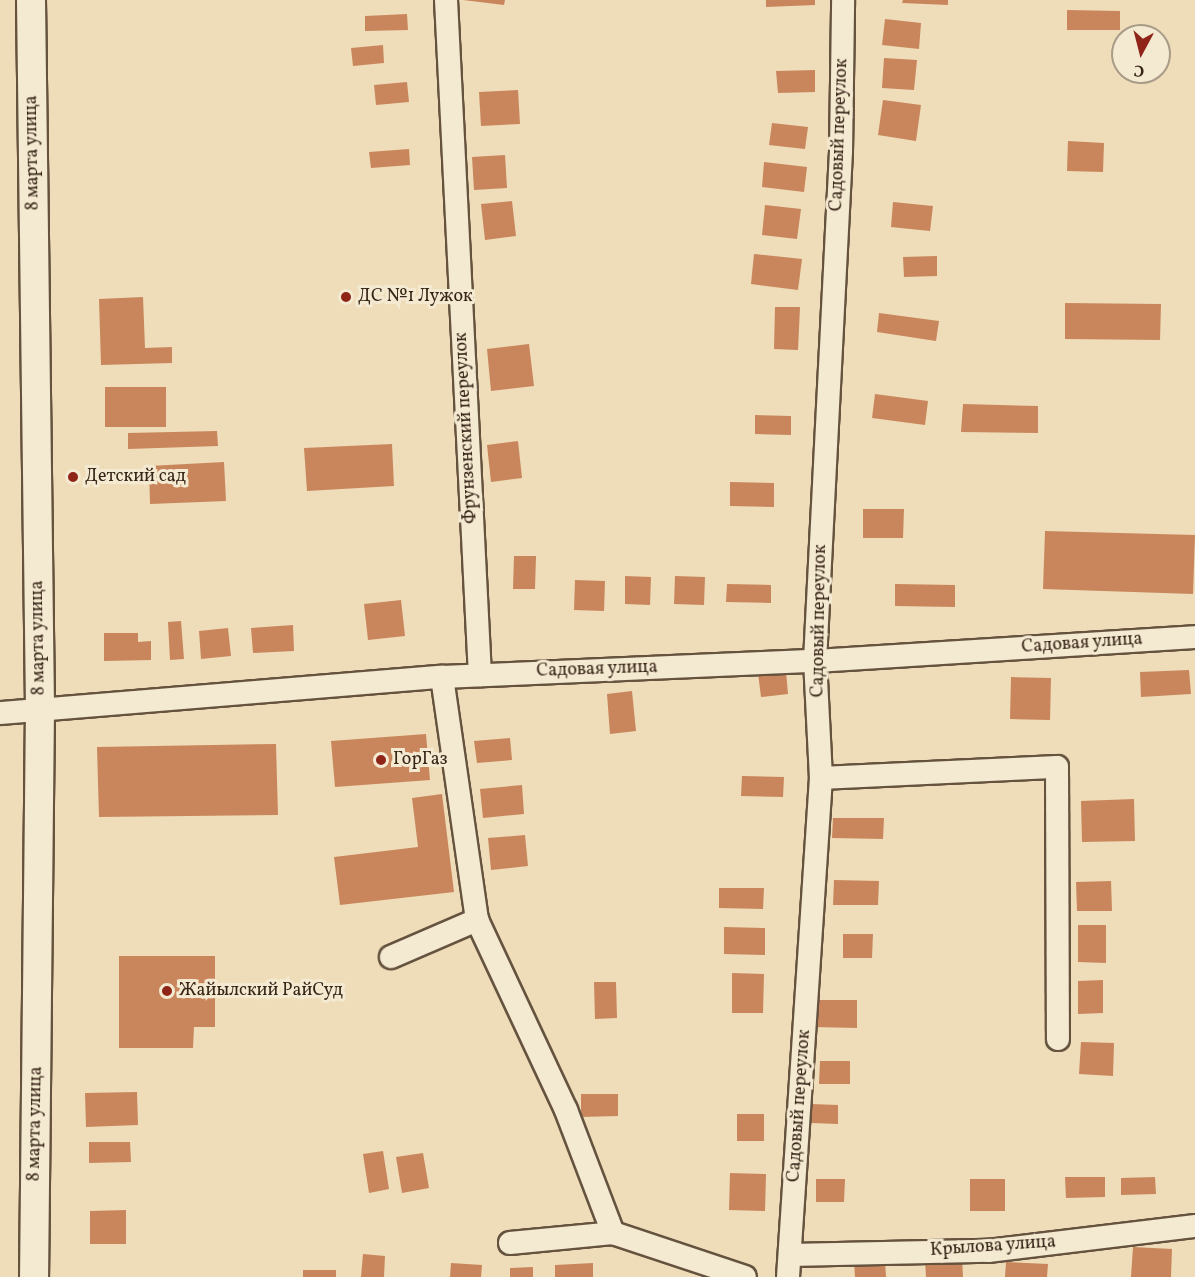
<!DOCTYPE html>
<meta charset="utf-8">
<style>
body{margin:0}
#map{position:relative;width:1195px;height:1277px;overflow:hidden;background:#eeddb8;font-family:Vollkorn,serif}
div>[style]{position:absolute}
.building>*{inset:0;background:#c9865d}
.roads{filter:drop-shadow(2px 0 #65533f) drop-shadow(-2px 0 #65533f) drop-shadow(0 2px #65533f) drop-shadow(0 -2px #65533f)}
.minor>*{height:22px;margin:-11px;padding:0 11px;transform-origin:11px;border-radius:11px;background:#f4e9d1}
.tertiary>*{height:28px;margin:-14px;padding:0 14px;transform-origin:14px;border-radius:14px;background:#f4e9d1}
.dots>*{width:16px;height:16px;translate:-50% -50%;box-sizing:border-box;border:3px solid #f4e9d1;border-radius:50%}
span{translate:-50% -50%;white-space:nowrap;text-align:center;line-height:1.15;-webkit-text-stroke:6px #f4e9d1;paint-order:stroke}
.street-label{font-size:18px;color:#372517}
.poi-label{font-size:18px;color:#372517}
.left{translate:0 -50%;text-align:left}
.north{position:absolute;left:1111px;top:24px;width:60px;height:60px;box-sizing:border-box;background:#f4e9d1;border:2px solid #a89b87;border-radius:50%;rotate:187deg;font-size:16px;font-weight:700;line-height:24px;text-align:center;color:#372517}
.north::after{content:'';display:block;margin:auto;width:21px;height:27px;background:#8f2418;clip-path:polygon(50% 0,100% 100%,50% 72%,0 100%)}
</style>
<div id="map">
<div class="building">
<div style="clip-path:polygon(463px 0,505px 0,504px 5px)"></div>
<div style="clip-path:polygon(766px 0,815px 0,815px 5px,766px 7px)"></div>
<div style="clip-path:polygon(903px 0,948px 0,948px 5px,902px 3px)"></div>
<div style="clip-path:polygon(1067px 10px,1120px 11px,1120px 30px,1067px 30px)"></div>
<div style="clip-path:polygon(407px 14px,408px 30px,365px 31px,365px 16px)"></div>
<div style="clip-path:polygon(885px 19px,921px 23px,919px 49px,882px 45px)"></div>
<div style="clip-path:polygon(383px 45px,384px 63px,353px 66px,351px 48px)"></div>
<div style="clip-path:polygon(884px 58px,917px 60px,914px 90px,882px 88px)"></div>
<div style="clip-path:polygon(815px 70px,815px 92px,778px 93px,776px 71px)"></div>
<div style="clip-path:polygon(407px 82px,409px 102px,376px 105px,374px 85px)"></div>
<div style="clip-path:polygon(518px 90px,520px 124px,481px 126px,479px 92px)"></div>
<div style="clip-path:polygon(883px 100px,921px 105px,916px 141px,878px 135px)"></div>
<div style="clip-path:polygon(772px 123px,808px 127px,805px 149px,769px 145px)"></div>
<div style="clip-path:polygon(1068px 141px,1104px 143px,1103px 172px,1067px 171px)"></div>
<div style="clip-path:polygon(409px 149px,410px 165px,371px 168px,369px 152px)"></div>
<div style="clip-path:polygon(505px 155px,507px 188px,474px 190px,472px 157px)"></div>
<div style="clip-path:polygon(764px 162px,807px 167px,804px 192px,762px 187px)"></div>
<div style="clip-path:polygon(512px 201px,516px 236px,485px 240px,481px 204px)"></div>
<div style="clip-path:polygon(893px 202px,933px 206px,930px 231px,891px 227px)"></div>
<div style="clip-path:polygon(765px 205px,801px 209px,797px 239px,762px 235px)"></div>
<div style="clip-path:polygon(754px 254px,802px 259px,798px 290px,751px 284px)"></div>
<div style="clip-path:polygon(937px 256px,937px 276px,904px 277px,903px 257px)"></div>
<div style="clip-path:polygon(143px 297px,145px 348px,172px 347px,172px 363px,101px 365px,99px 299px)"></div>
<div style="clip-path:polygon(1065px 303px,1161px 304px,1160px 340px,1065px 339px)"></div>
<div style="clip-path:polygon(775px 307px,800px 307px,798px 350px,774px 349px)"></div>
<div style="clip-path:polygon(879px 313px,939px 321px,936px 341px,877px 332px)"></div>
<div style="clip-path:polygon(529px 344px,534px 386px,491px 391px,487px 349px)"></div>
<div style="clip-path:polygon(105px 387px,166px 387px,166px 427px,105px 427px)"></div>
<div style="clip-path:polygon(875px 394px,928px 401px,925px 425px,872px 418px)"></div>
<div style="clip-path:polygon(963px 404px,1038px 406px,1038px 433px,961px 432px)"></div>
<div style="clip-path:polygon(755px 415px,791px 416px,791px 435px,755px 434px)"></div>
<div style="clip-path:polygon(217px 431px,218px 446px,128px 449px,128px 433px)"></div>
<div style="clip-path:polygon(518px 441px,522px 478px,491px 482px,487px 445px)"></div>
<div style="clip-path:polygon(392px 444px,394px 486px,307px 491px,304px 448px)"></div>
<div style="clip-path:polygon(224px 462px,226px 501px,150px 504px,149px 466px)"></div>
<div style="clip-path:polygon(730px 482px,774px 483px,774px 507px,730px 506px)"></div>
<div style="clip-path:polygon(863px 509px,904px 509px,903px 538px,863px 538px)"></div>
<div style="clip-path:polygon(1045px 531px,1195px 535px,1193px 594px,1043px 589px)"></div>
<div style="clip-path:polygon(514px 556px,536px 556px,535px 589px,513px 589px)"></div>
<div style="clip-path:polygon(625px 576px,651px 577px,650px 605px,625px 604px)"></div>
<div style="clip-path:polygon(675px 576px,705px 577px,704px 605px,674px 604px)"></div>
<div style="clip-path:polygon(575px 580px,605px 581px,604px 611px,574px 610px)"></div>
<div style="clip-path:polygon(727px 584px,771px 585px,771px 603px,726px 602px)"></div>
<div style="clip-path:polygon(895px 584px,955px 585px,955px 607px,895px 606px)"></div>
<div style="clip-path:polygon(401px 600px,405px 636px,368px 640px,364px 604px)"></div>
<div style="clip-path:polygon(181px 621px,184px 659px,170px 660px,168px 622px)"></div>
<div style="clip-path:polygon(293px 625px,294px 651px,253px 653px,251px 628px)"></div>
<div style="clip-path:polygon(228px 628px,231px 656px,201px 659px,199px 631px)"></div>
<div style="clip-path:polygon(104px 633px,138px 633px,138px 642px,151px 641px,151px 660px,104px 661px)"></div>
<div style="clip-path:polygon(1189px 670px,1191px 694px,1141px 697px,1140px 672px)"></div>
<div style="clip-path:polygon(786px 671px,788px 694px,761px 697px,758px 673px)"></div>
<div style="clip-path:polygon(1011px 677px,1051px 678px,1050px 720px,1010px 719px)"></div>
<div style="clip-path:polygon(632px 691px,636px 731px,610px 734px,607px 694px)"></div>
<div style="clip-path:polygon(426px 734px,430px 780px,335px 787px,331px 741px)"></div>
<div style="clip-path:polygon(510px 738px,512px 760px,477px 763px,474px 741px)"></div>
<div style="clip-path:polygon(276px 744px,278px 815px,99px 817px,97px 747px)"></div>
<div style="clip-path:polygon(742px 776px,784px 777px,783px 797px,741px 796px)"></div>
<div style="clip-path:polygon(522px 785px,524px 814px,483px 818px,480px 789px)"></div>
<div style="clip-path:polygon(442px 794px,454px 892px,340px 905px,334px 857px,418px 847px,412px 798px)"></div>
<div style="clip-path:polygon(1134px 799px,1135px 841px,1082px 842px,1081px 801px)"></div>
<div style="clip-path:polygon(833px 818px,884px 818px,883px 839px,832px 838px)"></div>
<div style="clip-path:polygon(525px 835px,528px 866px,491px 870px,488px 838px)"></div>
<div style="clip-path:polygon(834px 880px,879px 881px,878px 905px,833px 905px)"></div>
<div style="clip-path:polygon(1111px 881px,1112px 911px,1077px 911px,1076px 882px)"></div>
<div style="clip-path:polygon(719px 888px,764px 888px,763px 909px,719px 908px)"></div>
<div style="clip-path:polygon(1078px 925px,1106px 925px,1106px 963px,1078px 962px)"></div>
<div style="clip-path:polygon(724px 927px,765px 928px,765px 955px,724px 954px)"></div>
<div style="clip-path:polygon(843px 934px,873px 934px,872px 958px,843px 958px)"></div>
<div style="clip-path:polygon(119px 956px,215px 956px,215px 1027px,194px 1027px,193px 1048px,119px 1048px)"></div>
<div style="clip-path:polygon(732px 973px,764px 974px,763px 1013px,732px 1013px)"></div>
<div style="clip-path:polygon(1103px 980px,1103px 1013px,1078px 1014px,1078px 981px)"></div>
<div style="clip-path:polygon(594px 982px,616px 982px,617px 1018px,595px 1019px)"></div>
<div style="clip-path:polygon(813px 1000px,857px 1000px,857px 1028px,813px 1027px)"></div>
<div style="clip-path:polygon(1081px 1042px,1114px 1043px,1113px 1076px,1079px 1074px)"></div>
<div style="clip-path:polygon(820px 1061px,850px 1061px,850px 1084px,819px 1084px)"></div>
<div style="clip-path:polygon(137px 1092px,138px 1125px,86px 1127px,85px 1093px)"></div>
<div style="clip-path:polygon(581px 1094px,618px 1094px,618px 1116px,581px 1117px)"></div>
<div style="clip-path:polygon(811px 1104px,838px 1105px,838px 1124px,811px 1123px)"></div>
<div style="clip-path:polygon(737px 1114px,764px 1114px,764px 1141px,737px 1141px)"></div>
<div style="clip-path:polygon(89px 1142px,130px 1142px,131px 1162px,89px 1163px)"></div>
<div style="clip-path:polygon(383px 1151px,389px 1189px,369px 1193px,363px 1154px)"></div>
<div style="clip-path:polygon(423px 1153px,429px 1188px,402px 1193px,396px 1157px)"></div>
<div style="clip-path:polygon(730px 1173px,766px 1174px,765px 1211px,729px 1210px)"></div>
<div style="clip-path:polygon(1065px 1177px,1105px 1177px,1105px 1197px,1066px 1198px)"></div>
<div style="clip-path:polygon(1155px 1177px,1156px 1194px,1121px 1195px,1121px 1178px)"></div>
<div style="clip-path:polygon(816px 1179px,845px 1179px,844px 1202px,816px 1202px)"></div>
<div style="clip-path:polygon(970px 1179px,1005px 1179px,1005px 1211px,970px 1211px)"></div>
<div style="clip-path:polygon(126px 1210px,126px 1244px,90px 1244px,90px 1211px)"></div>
<div style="clip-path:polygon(1133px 1247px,1172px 1249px,1171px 1277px,1131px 1277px)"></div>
<div style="clip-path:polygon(363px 1254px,385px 1256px,384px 1277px,361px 1277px)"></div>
<div style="clip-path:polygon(962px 1257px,963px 1277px,926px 1277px,925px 1259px)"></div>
<div style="clip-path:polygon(885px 1260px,886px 1277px,855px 1277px,854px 1261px)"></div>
<div style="clip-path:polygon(1006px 1262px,1048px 1264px,1047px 1277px,1005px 1277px)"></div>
<div style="clip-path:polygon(451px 1263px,482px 1265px,481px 1277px,450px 1277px)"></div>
<div style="clip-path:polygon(593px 1263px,593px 1277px,555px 1277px,555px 1265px)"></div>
<div style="clip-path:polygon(533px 1267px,533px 1277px,510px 1277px,510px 1268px)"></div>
<div style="clip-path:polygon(303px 1270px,336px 1270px,336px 1277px,303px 1277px)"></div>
</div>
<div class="roads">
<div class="minor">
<div style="left:446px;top:0;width:676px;rotate:87.12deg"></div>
<div style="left:442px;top:677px;width:246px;rotate:81.8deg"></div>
<div style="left:477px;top:920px;width:210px;rotate:64.9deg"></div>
<div style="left:566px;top:1110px;width:132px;rotate:69.1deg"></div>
<div style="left:613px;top:1233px;width:139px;rotate:18.4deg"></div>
<div style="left:0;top:713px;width:443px;rotate:-4.7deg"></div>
<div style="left:442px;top:677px;width:373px;rotate:-2.5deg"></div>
<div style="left:815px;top:661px;width:381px;rotate:-3.6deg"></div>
<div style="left:821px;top:778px;width:236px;rotate:-2.7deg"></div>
<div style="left:1057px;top:767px;width:272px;rotate:89.8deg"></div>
<div style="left:391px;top:957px;width:94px;rotate:-23.3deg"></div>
<div style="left:510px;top:1243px;width:103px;rotate:-5.5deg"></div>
<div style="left:790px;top:1255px;width:198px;rotate:-1.2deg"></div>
<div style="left:988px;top:1251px;width:209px;rotate:-6.9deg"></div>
<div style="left:788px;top:1277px;width:500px;rotate:-86.22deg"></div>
<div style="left:821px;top:778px;width:117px;rotate:-92.9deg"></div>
<div style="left:815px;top:661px;width:510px;rotate:-87.08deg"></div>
<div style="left:841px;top:152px;width:152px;rotate:-89.2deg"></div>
</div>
<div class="tertiary">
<div style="left:31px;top:0;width:708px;rotate:89.27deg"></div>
<div style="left:40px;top:708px;width:569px;rotate:90.6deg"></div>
</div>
</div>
<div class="dots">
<div style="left:346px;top:297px;background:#8f2418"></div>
<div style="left:73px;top:477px;background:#8f2418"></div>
<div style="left:381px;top:760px;background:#8f2418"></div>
<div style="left:167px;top:991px;background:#8f2418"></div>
</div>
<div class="street-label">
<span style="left:840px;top:135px;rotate:-88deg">Садовый переулок</span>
<span style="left:33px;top:153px;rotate:-91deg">8 марта улица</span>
<span style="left:467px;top:428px;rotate:-93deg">Фрунзенский переулок</span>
<span style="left:820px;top:621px;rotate:-89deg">Садовый переулок</span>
<span style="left:39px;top:638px;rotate:-91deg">8 марта улица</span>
<span style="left:1082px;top:644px;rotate:-4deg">Садовая улица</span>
<span style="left:597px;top:670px;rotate:-2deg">Садовая улица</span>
<span style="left:800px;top:1106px;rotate:-86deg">Садовый переулок</span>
<span style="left:36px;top:1124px;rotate:-89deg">8 марта улица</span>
<span style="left:993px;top:1247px;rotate:-4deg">Крылова улица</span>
</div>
<div class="poi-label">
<span class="left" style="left:358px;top:297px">ДС №1 Лужок</span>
<span class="left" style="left:85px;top:477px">Детский сад</span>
<span class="left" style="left:393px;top:760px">ГорГаз</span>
<span class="left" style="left:179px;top:991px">Жайылский РайСуд</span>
</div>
<div class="north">С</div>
</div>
